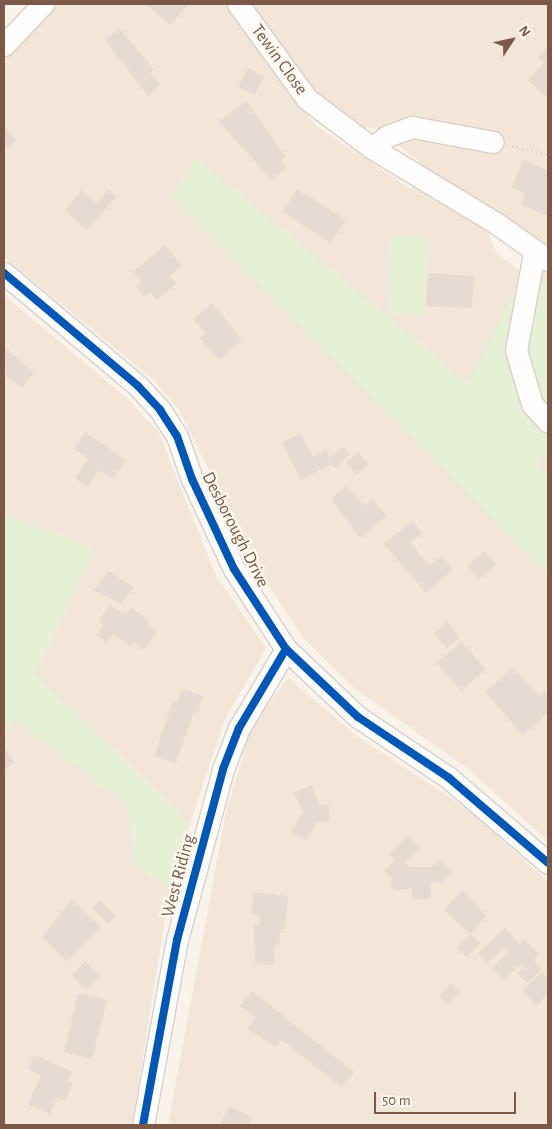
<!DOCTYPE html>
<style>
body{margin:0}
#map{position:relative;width:552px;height:1129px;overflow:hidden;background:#f9f3ec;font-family:"Alegreya Sans",sans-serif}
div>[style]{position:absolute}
.residential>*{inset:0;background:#f2e6d9}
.green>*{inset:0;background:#e6f0d5}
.building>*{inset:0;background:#e6dbd3}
.path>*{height:3px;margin-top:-1.5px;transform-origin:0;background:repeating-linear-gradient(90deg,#dcd2cd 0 1px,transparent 0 5px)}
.roads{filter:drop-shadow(1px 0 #d8cfc8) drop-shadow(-1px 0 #d8cfc8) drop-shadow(0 1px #d8cfc8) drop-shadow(0 -1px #d8cfc8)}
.minor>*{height:21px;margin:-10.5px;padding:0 10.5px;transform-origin:10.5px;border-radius:10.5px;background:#fefdfc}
.cycleway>*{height:8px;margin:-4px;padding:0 4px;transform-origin:4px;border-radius:4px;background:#0057b8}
span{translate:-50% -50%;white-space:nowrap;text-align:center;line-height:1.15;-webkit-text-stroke:5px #fff8ef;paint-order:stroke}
.street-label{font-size:18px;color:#7b5848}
.frame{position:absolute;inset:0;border:5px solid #7b5848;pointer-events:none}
.north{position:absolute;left:487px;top:15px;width:50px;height:50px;-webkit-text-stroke:4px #fff8ef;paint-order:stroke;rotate:55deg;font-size:14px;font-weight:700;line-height:20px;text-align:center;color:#7b5848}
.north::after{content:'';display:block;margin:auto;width:18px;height:22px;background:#7b5848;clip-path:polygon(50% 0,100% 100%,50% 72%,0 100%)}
.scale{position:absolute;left:374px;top:1092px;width:142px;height:22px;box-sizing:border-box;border:2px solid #7b5848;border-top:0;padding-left:6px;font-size:15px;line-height:18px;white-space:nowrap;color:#7b5848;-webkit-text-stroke:4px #fff8ef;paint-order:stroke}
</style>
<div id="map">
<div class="residential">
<div style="clip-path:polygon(56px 4px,229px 4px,286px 91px,318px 127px,411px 189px,415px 183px,487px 230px,497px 254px,522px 273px,530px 235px,428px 169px,377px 129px,360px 127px,338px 112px,312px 87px,249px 4px,548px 4px,548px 841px,467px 768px,354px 688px,303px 638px,265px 581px,179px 410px,154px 380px,4px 257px,4px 59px)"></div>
<div style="clip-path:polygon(4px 295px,128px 399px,158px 431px,216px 576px,266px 648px,225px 719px,190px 824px,35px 674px,94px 549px,4px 514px)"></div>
<div style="clip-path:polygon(288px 678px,356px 735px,466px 808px,548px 881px,548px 1120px,544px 1125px,168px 1125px,226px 812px,252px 726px)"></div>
<div style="clip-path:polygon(15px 719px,128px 806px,133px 863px,170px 888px,132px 1125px,4px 1125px,4px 735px)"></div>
</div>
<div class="green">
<div style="clip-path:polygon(196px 158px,468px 383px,519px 282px,548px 281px,548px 453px,536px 464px,548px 479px,548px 575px,172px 198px)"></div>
<div style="clip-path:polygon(390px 236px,428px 238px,424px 315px,386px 313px)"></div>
<div style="clip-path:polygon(4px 514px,94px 549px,35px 674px,190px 824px,170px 888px,133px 863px,128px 806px,15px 720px,4px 735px)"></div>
</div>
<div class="building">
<div style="clip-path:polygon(146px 4px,189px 4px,170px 25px)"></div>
<div style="clip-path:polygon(119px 28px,154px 69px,150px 73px,160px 84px,148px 96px,105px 40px)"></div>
<div style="clip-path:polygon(548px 46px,548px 97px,547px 98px,528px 80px,544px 63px,538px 57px)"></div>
<div style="clip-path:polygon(248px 68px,264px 77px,254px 95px,238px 87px)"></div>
<div style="clip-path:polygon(246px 101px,286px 157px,281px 160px,287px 168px,272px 180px,219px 122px)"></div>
<div style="clip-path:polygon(4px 126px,16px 140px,4px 150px)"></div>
<div style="clip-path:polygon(523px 160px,548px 170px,548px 216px,521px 205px,525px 193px,512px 188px)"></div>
<div style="clip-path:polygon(109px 189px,117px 196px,87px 230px,65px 210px,82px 190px,96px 203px)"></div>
<div style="clip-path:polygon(297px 189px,346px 220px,331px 243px,283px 212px)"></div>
<div style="clip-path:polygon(165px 245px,182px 266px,170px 276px,176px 284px,156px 300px,150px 292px,144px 297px,136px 287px,142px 283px,133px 272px)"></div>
<div style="clip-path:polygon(428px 273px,474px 276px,472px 308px,426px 306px)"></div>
<div style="clip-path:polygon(212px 303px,242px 340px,219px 360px,200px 338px,206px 333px,193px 319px)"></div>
<div style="clip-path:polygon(4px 347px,34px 372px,22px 388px,6px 376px)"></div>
<div style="clip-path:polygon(85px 432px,126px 460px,113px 479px,99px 470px,88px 487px,75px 478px,88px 459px,74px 449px)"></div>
<div style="clip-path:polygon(301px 433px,313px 457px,326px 450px,330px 458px,343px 447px,350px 455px,335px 468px,332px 464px,301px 480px,282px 443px)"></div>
<div style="clip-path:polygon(358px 452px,369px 464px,357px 475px,346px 463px)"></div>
<div style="clip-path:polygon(347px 486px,364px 506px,372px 499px,387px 516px,360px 538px,331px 499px)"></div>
<div style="clip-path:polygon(412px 521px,422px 533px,410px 543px,430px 566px,442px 556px,453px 570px,426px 593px,384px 544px)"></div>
<div style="clip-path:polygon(484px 551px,496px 564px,479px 579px,467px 566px)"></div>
<div style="clip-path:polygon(108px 571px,134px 587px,121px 604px,94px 590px)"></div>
<div style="clip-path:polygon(110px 606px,126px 614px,131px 607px,149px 621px,147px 624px,157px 632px,144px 650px,134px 642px,130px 646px,114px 634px,107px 643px,96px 635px,103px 626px,99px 620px)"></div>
<div style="clip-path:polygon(447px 621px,460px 637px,447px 648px,434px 633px)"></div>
<div style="clip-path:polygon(461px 642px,486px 669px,461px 691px,437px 663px)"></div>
<div style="clip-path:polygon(513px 667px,539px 696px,544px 691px,548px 696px,548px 712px,523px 735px,485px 692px)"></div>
<div style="clip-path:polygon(182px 689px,203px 696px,198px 713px,194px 711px,176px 763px,154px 756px,173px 701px,177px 702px)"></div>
<div style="clip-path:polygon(6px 750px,15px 762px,4px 770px,4px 752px)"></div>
<div style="clip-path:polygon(311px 785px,320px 805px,329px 805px,329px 822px,318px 822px,306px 841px,291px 831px,303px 812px,294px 793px)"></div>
<div style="clip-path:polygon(407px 836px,419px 848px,405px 863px,410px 867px,431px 867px,440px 859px,452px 872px,441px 882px,431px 882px,431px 899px,412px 899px,412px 888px,396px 891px,390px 886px,392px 878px,384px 871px,395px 860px,389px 854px)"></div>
<div style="clip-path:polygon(463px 890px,486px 916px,470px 934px,444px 910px)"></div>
<div style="clip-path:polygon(253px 892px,288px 896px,285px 929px,281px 929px,279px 946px,275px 945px,273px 965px,255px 963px,254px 924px,259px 925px,260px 915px,251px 914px)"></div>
<div style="clip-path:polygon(72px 899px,101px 927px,67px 962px,42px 937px)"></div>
<div style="clip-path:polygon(100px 900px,116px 916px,108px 924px,92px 908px)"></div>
<div style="clip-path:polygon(505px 928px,519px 944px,524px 939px,539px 955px,534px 960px,542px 969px,527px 983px,517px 973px,523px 968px,521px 965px,503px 980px,492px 968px,509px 952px,505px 947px,487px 963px,478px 953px)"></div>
<div style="clip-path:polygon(470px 934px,480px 943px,467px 957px,457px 948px)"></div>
<div style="clip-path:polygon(85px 961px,100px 975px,86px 990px,72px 975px)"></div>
<div style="clip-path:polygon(542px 972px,548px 979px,548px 994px,536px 1006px,522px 990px)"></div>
<div style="clip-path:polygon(451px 983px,461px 991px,448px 1005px,439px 996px)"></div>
<div style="clip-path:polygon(252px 991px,354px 1072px,341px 1087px,282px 1040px,276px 1047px,247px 1029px,255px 1018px,240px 1006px)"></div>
<div style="clip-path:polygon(78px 993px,107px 1000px,92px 1059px,64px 1052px)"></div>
<div style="clip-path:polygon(34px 1055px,72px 1072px,68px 1081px,73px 1083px,65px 1101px,57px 1098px,50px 1114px,28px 1104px,41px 1075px,28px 1069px)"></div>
<div style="clip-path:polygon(229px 1106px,252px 1117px,248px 1125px,220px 1125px)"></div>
</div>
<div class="path">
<div style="left:512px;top:146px;width:37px;rotate:13deg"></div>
</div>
<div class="roads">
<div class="minor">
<div style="left:238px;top:4px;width:117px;rotate:54deg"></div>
<div style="left:307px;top:99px;width:81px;rotate:37deg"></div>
<div style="left:372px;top:148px;width:145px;rotate:31.2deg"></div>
<div style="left:496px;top:223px;width:64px;rotate:35.4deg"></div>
<div style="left:4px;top:45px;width:57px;rotate:-46.4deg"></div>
<div style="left:372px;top:148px;width:19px;rotate:-39deg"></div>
<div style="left:387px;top:136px;width:27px;rotate:-20deg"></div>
<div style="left:412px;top:127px;width:82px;rotate:10.5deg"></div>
<div style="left:534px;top:253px;width:99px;rotate:100.5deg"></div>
<div style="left:516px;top:350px;width:56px;rotate:73.5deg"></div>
<div style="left:532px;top:404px;width:24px;rotate:48deg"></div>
<div style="left:4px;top:273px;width:175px;rotate:40.1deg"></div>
<div style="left:138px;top:386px;width:33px;rotate:47deg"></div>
<div style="left:160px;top:410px;width:31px;rotate:57deg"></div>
<div style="left:177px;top:436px;width:46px;rotate:70.8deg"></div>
<div style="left:192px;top:479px;width:99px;rotate:65deg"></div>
<div style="left:234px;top:569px;width:95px;rotate:57deg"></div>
<div style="left:286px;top:649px;width:99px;rotate:43.4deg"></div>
<div style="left:358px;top:717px;width:110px;rotate:33.8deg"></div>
<div style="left:449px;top:778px;width:130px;rotate:40.6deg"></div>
<div style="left:143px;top:1125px;width:188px;rotate:-79.6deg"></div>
<div style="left:177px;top:940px;width:177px;rotate:-74.9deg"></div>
<div style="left:223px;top:769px;width:44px;rotate:-68.7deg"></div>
<div style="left:239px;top:728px;width:92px;rotate:-59.3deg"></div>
</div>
</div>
<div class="cycleway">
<div style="left:4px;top:273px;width:175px;rotate:40.1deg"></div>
<div style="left:138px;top:386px;width:33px;rotate:47deg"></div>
<div style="left:160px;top:410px;width:31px;rotate:57deg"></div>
<div style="left:177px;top:436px;width:46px;rotate:70.8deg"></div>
<div style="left:192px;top:479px;width:99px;rotate:65deg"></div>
<div style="left:234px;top:569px;width:95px;rotate:57deg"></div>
<div style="left:286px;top:649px;width:99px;rotate:43.4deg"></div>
<div style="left:358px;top:717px;width:110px;rotate:33.8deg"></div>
<div style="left:449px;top:778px;width:130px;rotate:40.6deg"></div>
<div style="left:143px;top:1125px;width:188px;rotate:-79.6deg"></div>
<div style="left:177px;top:940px;width:177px;rotate:-74.9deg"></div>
<div style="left:223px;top:769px;width:44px;rotate:-68.7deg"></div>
<div style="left:239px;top:728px;width:92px;rotate:-59.3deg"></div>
</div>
<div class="street-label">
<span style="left:279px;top:60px;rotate:54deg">Tewin Close</span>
<span style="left:235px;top:530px;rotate:63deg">Desborough Drive</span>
<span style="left:179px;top:876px;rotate:-75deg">West Riding</span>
</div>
<div class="frame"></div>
<div class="north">N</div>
<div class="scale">50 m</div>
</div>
